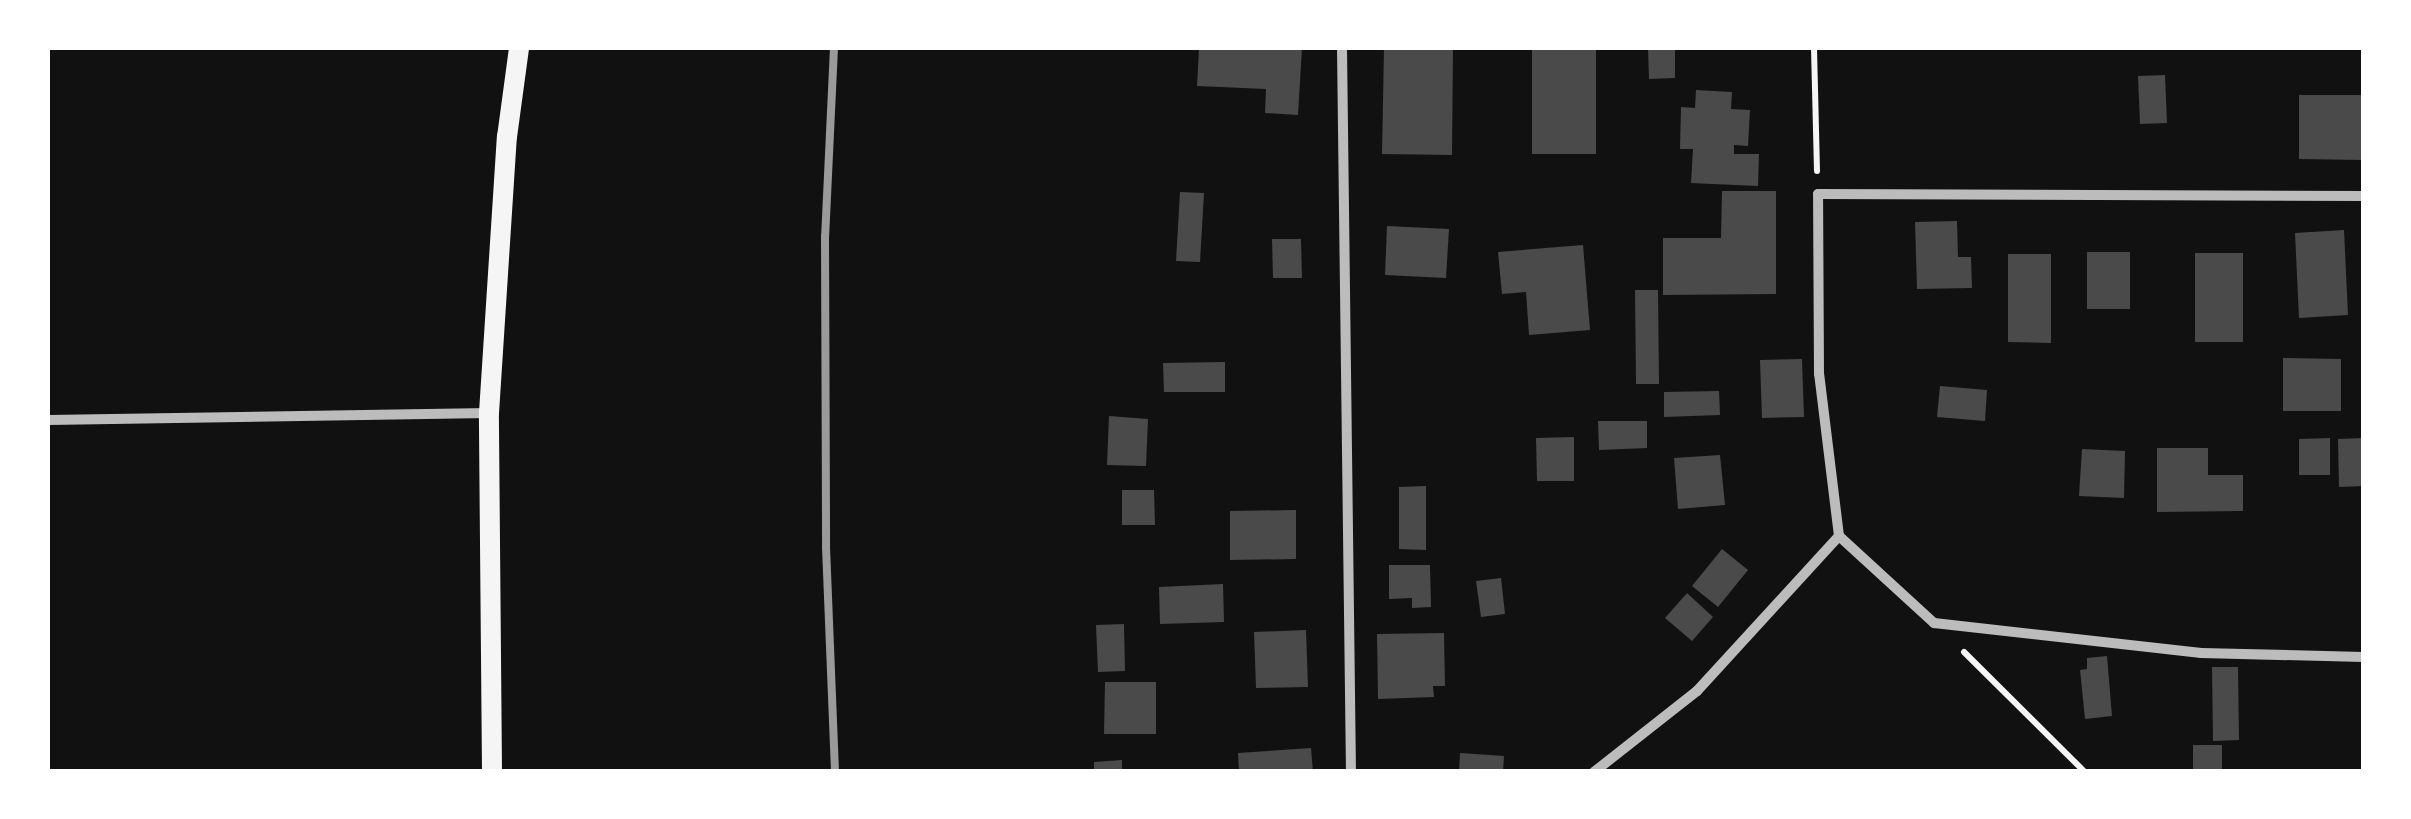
<!DOCTYPE html>
<style>
body{margin:0}
#map{position:relative;width:2411px;height:819px;overflow:hidden;background:#111;font-family:Overpass,sans-serif}
div>[style]{position:absolute}
.building>*{inset:0;background:#4a4a4a}
.path>*{height:6px;margin:-3px;padding:0 3px;transform-origin:3px;border-radius:3px;background:#f5f5f5}
.minor>*{height:10px;margin:-5px;padding:0 5px;transform-origin:5px;border-radius:5px;background:#bcbcbc}
.secondary>*{height:20px;margin:-10px;padding:0 10px;transform-origin:10px;border-radius:10px;background:#f5f5f5}
.rail>*{height:8px;margin:-4px;padding:0 4px;transform-origin:4px;border-radius:4px;background:#9a9a9a}
span{translate:-50% -50%;white-space:nowrap;text-align:center;line-height:1.15;-webkit-text-stroke:8px #fff;paint-order:stroke}
.frame{position:absolute;inset:0;border:50px solid #fff;pointer-events:none}
</style>
<div id="map">
<div class="building">
<div style="clip-path:polygon(1199px 48px,1302px 48px,1298px 115px,1265px 113px,1266px 89px,1197px 86px)"></div>
<div style="clip-path:polygon(1384px 48px,1453px 49px,1452px 155px,1382px 154px)"></div>
<div style="clip-path:polygon(1596px 48px,1596px 154px,1532px 154px,1532px 49px)"></div>
<div style="clip-path:polygon(1648px 48px,1675px 48px,1675px 78px,1649px 79px)"></div>
<div style="clip-path:polygon(2165px 75px,2167px 123px,2140px 124px,2138px 76px)"></div>
<div style="clip-path:polygon(1696px 90px,1732px 92px,1731px 109px,1750px 110px,1748px 146px,1734px 145px,1734px 154px,1759px 154px,1758px 186px,1691px 183px,1693px 149px,1680px 149px,1681px 107px,1695px 108px)"></div>
<div style="clip-path:polygon(2299px 95px,2364px 95px,2364px 160px,2299px 159px)"></div>
<div style="clip-path:polygon(1722px 191px,1776px 191px,1776px 294px,1663px 295px,1663px 238px,1721px 238px)"></div>
<div style="clip-path:polygon(1180px 192px,1204px 193px,1200px 262px,1176px 261px)"></div>
<div style="clip-path:polygon(1957px 221px,1958px 257px,1971px 257px,1972px 288px,1917px 289px,1915px 222px)"></div>
<div style="clip-path:polygon(1387px 226px,1449px 229px,1446px 278px,1385px 275px)"></div>
<div style="clip-path:polygon(2344px 230px,2348px 315px,2299px 318px,2295px 233px)"></div>
<div style="clip-path:polygon(1272px 239px,1301px 239px,1302px 278px,1273px 278px)"></div>
<div style="clip-path:polygon(1583px 245px,1590px 330px,1529px 335px,1526px 292px,1502px 294px,1498px 252px)"></div>
<div style="clip-path:polygon(2087px 252px,2130px 252px,2130px 309px,2087px 309px)"></div>
<div style="clip-path:polygon(2195px 253px,2243px 253px,2243px 342px,2195px 342px)"></div>
<div style="clip-path:polygon(2008px 254px,2051px 254px,2051px 343px,2008px 342px)"></div>
<div style="clip-path:polygon(1635px 290px,1658px 290px,1659px 384px,1636px 384px)"></div>
<div style="clip-path:polygon(2283px 358px,2341px 359px,2341px 411px,2283px 411px)"></div>
<div style="clip-path:polygon(1802px 359px,1804px 417px,1762px 418px,1760px 360px)"></div>
<div style="clip-path:polygon(1225px 362px,1225px 392px,1164px 392px,1163px 363px)"></div>
<div style="clip-path:polygon(1940px 386px,1987px 390px,1985px 421px,1937px 417px)"></div>
<div style="clip-path:polygon(1719px 391px,1720px 415px,1664px 417px,1664px 392px)"></div>
<div style="clip-path:polygon(1109px 416px,1148px 419px,1146px 466px,1107px 465px)"></div>
<div style="clip-path:polygon(1598px 421px,1647px 421px,1647px 448px,1599px 450px)"></div>
<div style="clip-path:polygon(1574px 437px,1574px 481px,1537px 481px,1536px 438px)"></div>
<div style="clip-path:polygon(2330px 438px,2330px 475px,2299px 475px,2299px 439px)"></div>
<div style="clip-path:polygon(2364px 438px,2364px 486px,2339px 487px,2338px 439px)"></div>
<div style="clip-path:polygon(2157px 448px,2208px 448px,2208px 475px,2243px 475px,2243px 511px,2157px 512px)"></div>
<div style="clip-path:polygon(2082px 449px,2125px 451px,2124px 498px,2079px 496px)"></div>
<div style="clip-path:polygon(1720px 455px,1725px 505px,1678px 509px,1674px 458px)"></div>
<div style="clip-path:polygon(1426px 486px,1426px 550px,1399px 549px,1399px 487px)"></div>
<div style="clip-path:polygon(1122px 490px,1154px 490px,1155px 525px,1122px 525px)"></div>
<div style="clip-path:polygon(1296px 510px,1296px 559px,1230px 560px,1230px 511px)"></div>
<div style="clip-path:polygon(1722px 549px,1748px 570px,1718px 607px,1692px 586px)"></div>
<div style="clip-path:polygon(1389px 565px,1430px 565px,1431px 607px,1412px 608px,1412px 598px,1389px 599px)"></div>
<div style="clip-path:polygon(1501px 578px,1505px 614px,1481px 617px,1476px 581px)"></div>
<div style="clip-path:polygon(1223px 584px,1224px 622px,1160px 624px,1159px 587px)"></div>
<div style="clip-path:polygon(1687px 593px,1713px 617px,1692px 641px,1665px 618px)"></div>
<div style="clip-path:polygon(1124px 624px,1125px 671px,1098px 672px,1096px 625px)"></div>
<div style="clip-path:polygon(1306px 630px,1308px 687px,1256px 688px,1254px 632px)"></div>
<div style="clip-path:polygon(1444px 633px,1445px 686px,1433px 686px,1434px 697px,1378px 699px,1377px 634px)"></div>
<div style="clip-path:polygon(2107px 656px,2112px 716px,2085px 719px,2080px 670px,2087px 669px,2087px 658px)"></div>
<div style="clip-path:polygon(2212px 667px,2238px 667px,2239px 740px,2213px 741px)"></div>
<div style="clip-path:polygon(1105px 682px,1156px 682px,1156px 734px,1104px 734px)"></div>
<div style="clip-path:polygon(2193px 745px,2222px 745px,2222px 772px,2193px 772px)"></div>
<div style="clip-path:polygon(1311px 748px,1313px 772px,1239px 772px,1238px 753px)"></div>
<div style="clip-path:polygon(1460px 753px,1504px 756px,1503px 772px,1459px 772px)"></div>
<div style="clip-path:polygon(1122px 760px,1122px 772px,1094px 772px,1094px 762px)"></div>
</div>
<div class="path">
<div style="left:1814px;top:48px;width:123px;rotate:88.6deg"></div>
<div style="left:1964px;top:652px;width:170px;rotate:44.8deg"></div>
</div>
<div class="minor">
<div style="left:1342px;top:48px;width:724px;rotate:89.29deg"></div>
<div style="left:48px;top:420px;width:441px;rotate:-0.9deg"></div>
<div style="left:1839px;top:536px;width:129px;rotate:42.5deg"></div>
<div style="left:1934px;top:623px;width:269px;rotate:6.4deg"></div>
<div style="left:2201px;top:653px;width:163px;rotate:1.4deg"></div>
<div style="left:1594px;top:772px;width:131px;rotate:-38.2deg"></div>
<div style="left:1697px;top:691px;width:210px;rotate:-47.5deg"></div>
<div style="left:1839px;top:536px;width:163px;rotate:-97deg"></div>
<div style="left:1819px;top:374px;width:180px;rotate:-90.3deg"></div>
<div style="left:1818px;top:194px;width:546px;rotate:0.21deg"></div>
</div>
<div class="secondary">
<div style="left:492px;top:772px;width:359px;rotate:-90.5deg"></div>
<div style="left:489px;top:413px;width:277px;rotate:-86.3deg"></div>
<div style="left:507px;top:137px;width:90px;rotate:-82.3deg"></div>
</div>
<div class="rail">
<div style="left:834px;top:48px;width:188px;rotate:92.7deg"></div>
<div style="left:825px;top:236px;width:311px;rotate:89.8deg"></div>
<div style="left:826px;top:547px;width:225px;rotate:87.7deg"></div>
</div>
<div class="frame"></div>
</div>
